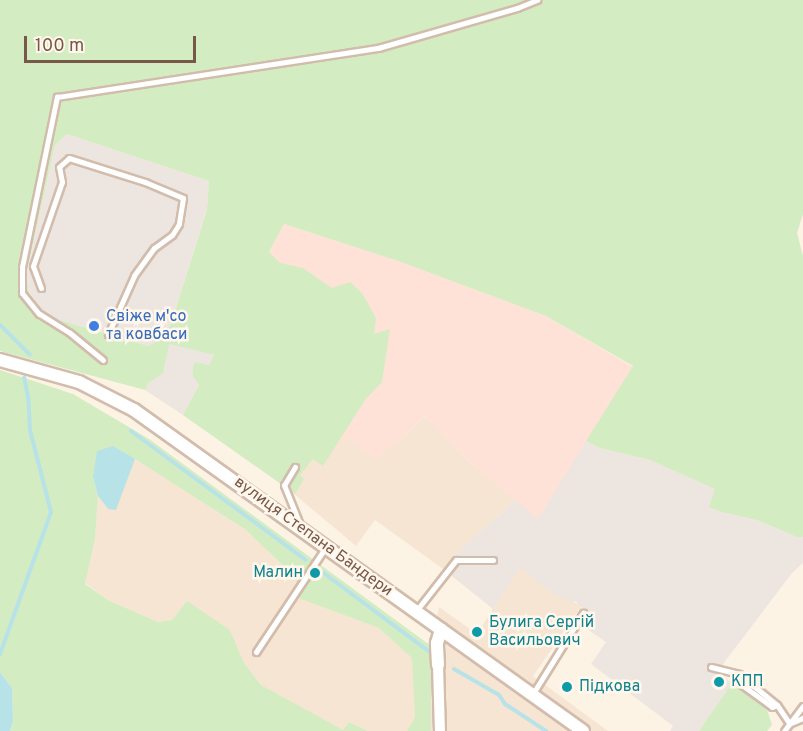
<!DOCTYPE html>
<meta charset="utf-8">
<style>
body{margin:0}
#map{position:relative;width:803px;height:731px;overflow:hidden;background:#fdf3e4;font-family:Overpass,sans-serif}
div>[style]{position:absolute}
.residential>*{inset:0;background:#f6e5d2}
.commercial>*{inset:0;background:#fee2d7}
.industrial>*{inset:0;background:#ede5df}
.green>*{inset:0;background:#d4ecc1}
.water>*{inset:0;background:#b7e2e8}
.stream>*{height:4px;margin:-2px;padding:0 2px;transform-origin:2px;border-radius:2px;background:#b7e2e8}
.roads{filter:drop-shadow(2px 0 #d2bcac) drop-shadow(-2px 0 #d2bcac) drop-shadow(0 2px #d2bcac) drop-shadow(0 -2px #d2bcac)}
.service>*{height:5px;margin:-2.5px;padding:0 2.5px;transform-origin:2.5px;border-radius:2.5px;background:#fff}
.minor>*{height:10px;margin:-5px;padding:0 5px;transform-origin:5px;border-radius:5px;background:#fff}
.tertiary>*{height:12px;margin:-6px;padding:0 6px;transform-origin:6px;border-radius:6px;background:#fff}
.dots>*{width:16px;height:16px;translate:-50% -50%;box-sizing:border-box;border:3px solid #fff7eb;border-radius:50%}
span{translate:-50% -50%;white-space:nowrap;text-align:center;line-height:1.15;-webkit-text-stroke:5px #fff7eb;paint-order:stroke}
.shop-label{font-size:16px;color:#366cbe}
.left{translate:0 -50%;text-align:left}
.street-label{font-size:16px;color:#785848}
.culture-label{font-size:16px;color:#0d838f}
.right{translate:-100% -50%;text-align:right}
.scale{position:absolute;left:24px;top:36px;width:172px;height:27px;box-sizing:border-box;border:3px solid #785848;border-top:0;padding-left:8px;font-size:18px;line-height:21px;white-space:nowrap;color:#785848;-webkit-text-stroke:4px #fff7eb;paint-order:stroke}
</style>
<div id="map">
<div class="residential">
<div style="clip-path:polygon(425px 416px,469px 461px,516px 500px,462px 548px,443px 569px,375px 520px,356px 546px,274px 477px,295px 445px,344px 436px,402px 439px)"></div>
<div style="clip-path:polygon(135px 459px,246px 530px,296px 578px,298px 598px,379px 628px,413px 658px,415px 717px,407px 731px,368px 731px,349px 722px,343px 731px,261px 685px,244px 663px,230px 630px,187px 602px,172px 620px,158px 622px,108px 600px,85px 583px,95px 539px,98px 496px,108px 509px)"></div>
<div style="clip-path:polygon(520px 566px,548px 590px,582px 606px,533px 676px,608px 731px,431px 731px,431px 646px,439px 607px,477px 634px)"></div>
</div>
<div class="commercial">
<div style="clip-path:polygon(284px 224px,398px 261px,546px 316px,633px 367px,538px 520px,469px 461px,425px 416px,402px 439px,375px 459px,344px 436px,323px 466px,295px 446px,274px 477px,183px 415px)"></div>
</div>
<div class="industrial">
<div style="clip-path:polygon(67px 134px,209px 181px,207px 208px,172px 321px,163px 338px,148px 346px,46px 316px,29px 292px,26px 276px,55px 145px)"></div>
<div style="clip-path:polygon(166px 343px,214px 355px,183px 415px,145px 390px)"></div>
<div style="clip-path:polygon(586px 441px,600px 448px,650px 460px,716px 489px,754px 519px,797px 537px,803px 537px,803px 563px,792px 573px,717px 672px,732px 683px,699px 731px,670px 731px,673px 726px,591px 664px,606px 642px,587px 629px,590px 625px,586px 622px,590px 615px,575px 601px,573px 603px,548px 590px,520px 567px,493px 609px,443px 569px,462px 548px,516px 500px,538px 519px)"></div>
</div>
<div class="green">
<div style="clip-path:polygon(evenodd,0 0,803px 0,803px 214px,797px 233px,803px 256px,803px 537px,797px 537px,754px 519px,722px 512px,709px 507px,715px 489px,650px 460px,600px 448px,586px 441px,633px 366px,546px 316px,398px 261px,284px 224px,269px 252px,280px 263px,303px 268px,332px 288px,350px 282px,362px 293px,376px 318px,374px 334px,390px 329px,382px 382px,365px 400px,323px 466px,313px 459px,300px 475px,304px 479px,295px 494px,183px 415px,199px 385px,193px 376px,193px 365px,196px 362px,209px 365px,214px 355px,169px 344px,163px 373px,148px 383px,145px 390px,0 351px,0 0,67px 134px,209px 181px,207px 209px,172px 321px,163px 338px,148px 346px,46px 316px,29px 293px,26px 276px,55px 145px,67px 134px)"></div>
<div style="clip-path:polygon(0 370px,73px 394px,149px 439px,431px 646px,431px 731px,407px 731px,415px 717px,412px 658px,379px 628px,298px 598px,296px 578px,246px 530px,135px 459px,93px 477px,98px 496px,95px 539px,85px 584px,108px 600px,158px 622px,172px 620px,187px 601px,230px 630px,244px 663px,261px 685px,343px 730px,349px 722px,368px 731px,10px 731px,13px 721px,12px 688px,0 672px)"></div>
<div style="clip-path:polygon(732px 683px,766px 706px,772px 725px,767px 731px,699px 731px)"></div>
</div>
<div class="water">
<div style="clip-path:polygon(113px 446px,135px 459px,116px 510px,108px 509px,98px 496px,93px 477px,97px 451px)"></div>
<div style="clip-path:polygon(0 672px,12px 688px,13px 721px,10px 731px,0 731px)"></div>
</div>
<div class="stream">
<div style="left:0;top:325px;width:42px;rotate:45deg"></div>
<div style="left:131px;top:431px;width:217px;rotate:36.4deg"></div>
<div style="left:321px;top:571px;width:137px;rotate:36.7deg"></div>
<div style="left:0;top:654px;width:151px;rotate:-70.2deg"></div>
<div style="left:51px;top:512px;width:85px;rotate:-104.4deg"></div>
<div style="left:30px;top:430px;width:33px;rotate:-93deg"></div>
<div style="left:28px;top:397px;width:20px;rotate:-101deg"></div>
<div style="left:454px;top:669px;width:52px;rotate:30deg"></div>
<div style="left:499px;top:695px;width:11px;rotate:56deg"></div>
<div style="left:505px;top:704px;width:49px;rotate:33.4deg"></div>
</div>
<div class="roads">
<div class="service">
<div style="left:41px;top:288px;width:23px;rotate:-110deg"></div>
<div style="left:33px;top:266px;width:89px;rotate:-71deg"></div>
<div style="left:62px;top:182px;width:15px;rotate:-101deg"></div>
<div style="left:59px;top:167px;width:13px;rotate:-42deg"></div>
<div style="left:69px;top:158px;width:80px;rotate:17.5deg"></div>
<div style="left:145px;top:182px;width:41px;rotate:22.8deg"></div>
<div style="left:183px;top:198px;width:26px;rotate:99deg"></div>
<div style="left:179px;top:224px;width:13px;rotate:122deg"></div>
<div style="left:172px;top:235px;width:22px;rotate:144deg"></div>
<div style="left:154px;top:248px;width:34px;rotate:126deg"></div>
<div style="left:134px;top:276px;width:64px;rotate:114.1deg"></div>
<div style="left:103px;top:360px;width:43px;rotate:-140.7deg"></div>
<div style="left:70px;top:333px;width:36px;rotate:-148deg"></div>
<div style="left:39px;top:314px;width:27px;rotate:-129deg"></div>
<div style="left:22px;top:293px;width:26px;rotate:-90deg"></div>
<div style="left:22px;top:267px;width:174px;rotate:-78.4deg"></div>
<div style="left:57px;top:97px;width:325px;rotate:-8.7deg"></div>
<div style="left:378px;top:48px;width:145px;rotate:-16.1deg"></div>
<div style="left:517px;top:8px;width:22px;rotate:-22deg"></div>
<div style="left:295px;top:467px;width:21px;rotate:121deg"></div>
<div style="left:284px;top:485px;width:45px;rotate:68deg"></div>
<div style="left:416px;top:611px;width:65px;rotate:-51.9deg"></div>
<div style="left:456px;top:560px;width:37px"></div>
<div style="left:256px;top:652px;width:125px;rotate:-56.4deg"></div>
<div style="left:711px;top:667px;width:29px;rotate:14deg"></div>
<div style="left:739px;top:674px;width:49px;rotate:39.2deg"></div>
<div style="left:777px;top:705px;width:22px;rotate:56deg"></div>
<div style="left:739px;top:674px;width:11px;rotate:75deg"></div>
<div style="left:742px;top:685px;width:37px;rotate:36deg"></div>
<div style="left:772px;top:707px;width:5px;rotate:-22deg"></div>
<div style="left:532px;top:695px;width:97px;rotate:-58.1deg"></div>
<div style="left:791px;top:723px;width:13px;rotate:-23deg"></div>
<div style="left:784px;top:731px;width:31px;rotate:-53deg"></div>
</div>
<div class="minor">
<div style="left:438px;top:665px;width:66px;rotate:88.3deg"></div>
</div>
<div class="tertiary">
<div style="left:0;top:360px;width:82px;rotate:15.6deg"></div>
<div style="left:79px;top:382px;width:62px;rotate:27deg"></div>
<div style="left:134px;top:410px;width:552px;rotate:35.56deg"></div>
<div style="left:438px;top:665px;width:22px;rotate:-93deg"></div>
<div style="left:437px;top:643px;width:14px;rotate:-73deg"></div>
</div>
</div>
<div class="dots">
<div style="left:94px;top:326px;background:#3f7fe0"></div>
<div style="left:315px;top:573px;background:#0f9aa8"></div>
<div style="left:477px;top:632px;background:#0f9aa8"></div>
<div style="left:719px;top:682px;background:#0f9aa8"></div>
<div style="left:567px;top:687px;background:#0f9aa8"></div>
</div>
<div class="shop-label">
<span class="left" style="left:106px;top:326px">Свіже м'со<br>та ковбаси</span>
</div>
<div class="street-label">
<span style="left:313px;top:537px;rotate:36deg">вулиця Степана Бандери</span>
</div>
<div class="culture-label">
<span class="right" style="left:303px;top:573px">Малин</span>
<span class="left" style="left:489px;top:632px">Булига Сергій<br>Васильович</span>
<span class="left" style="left:731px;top:682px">КПП</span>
<span class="left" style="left:579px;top:687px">Підкова</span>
</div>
<div class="scale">100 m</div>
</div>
